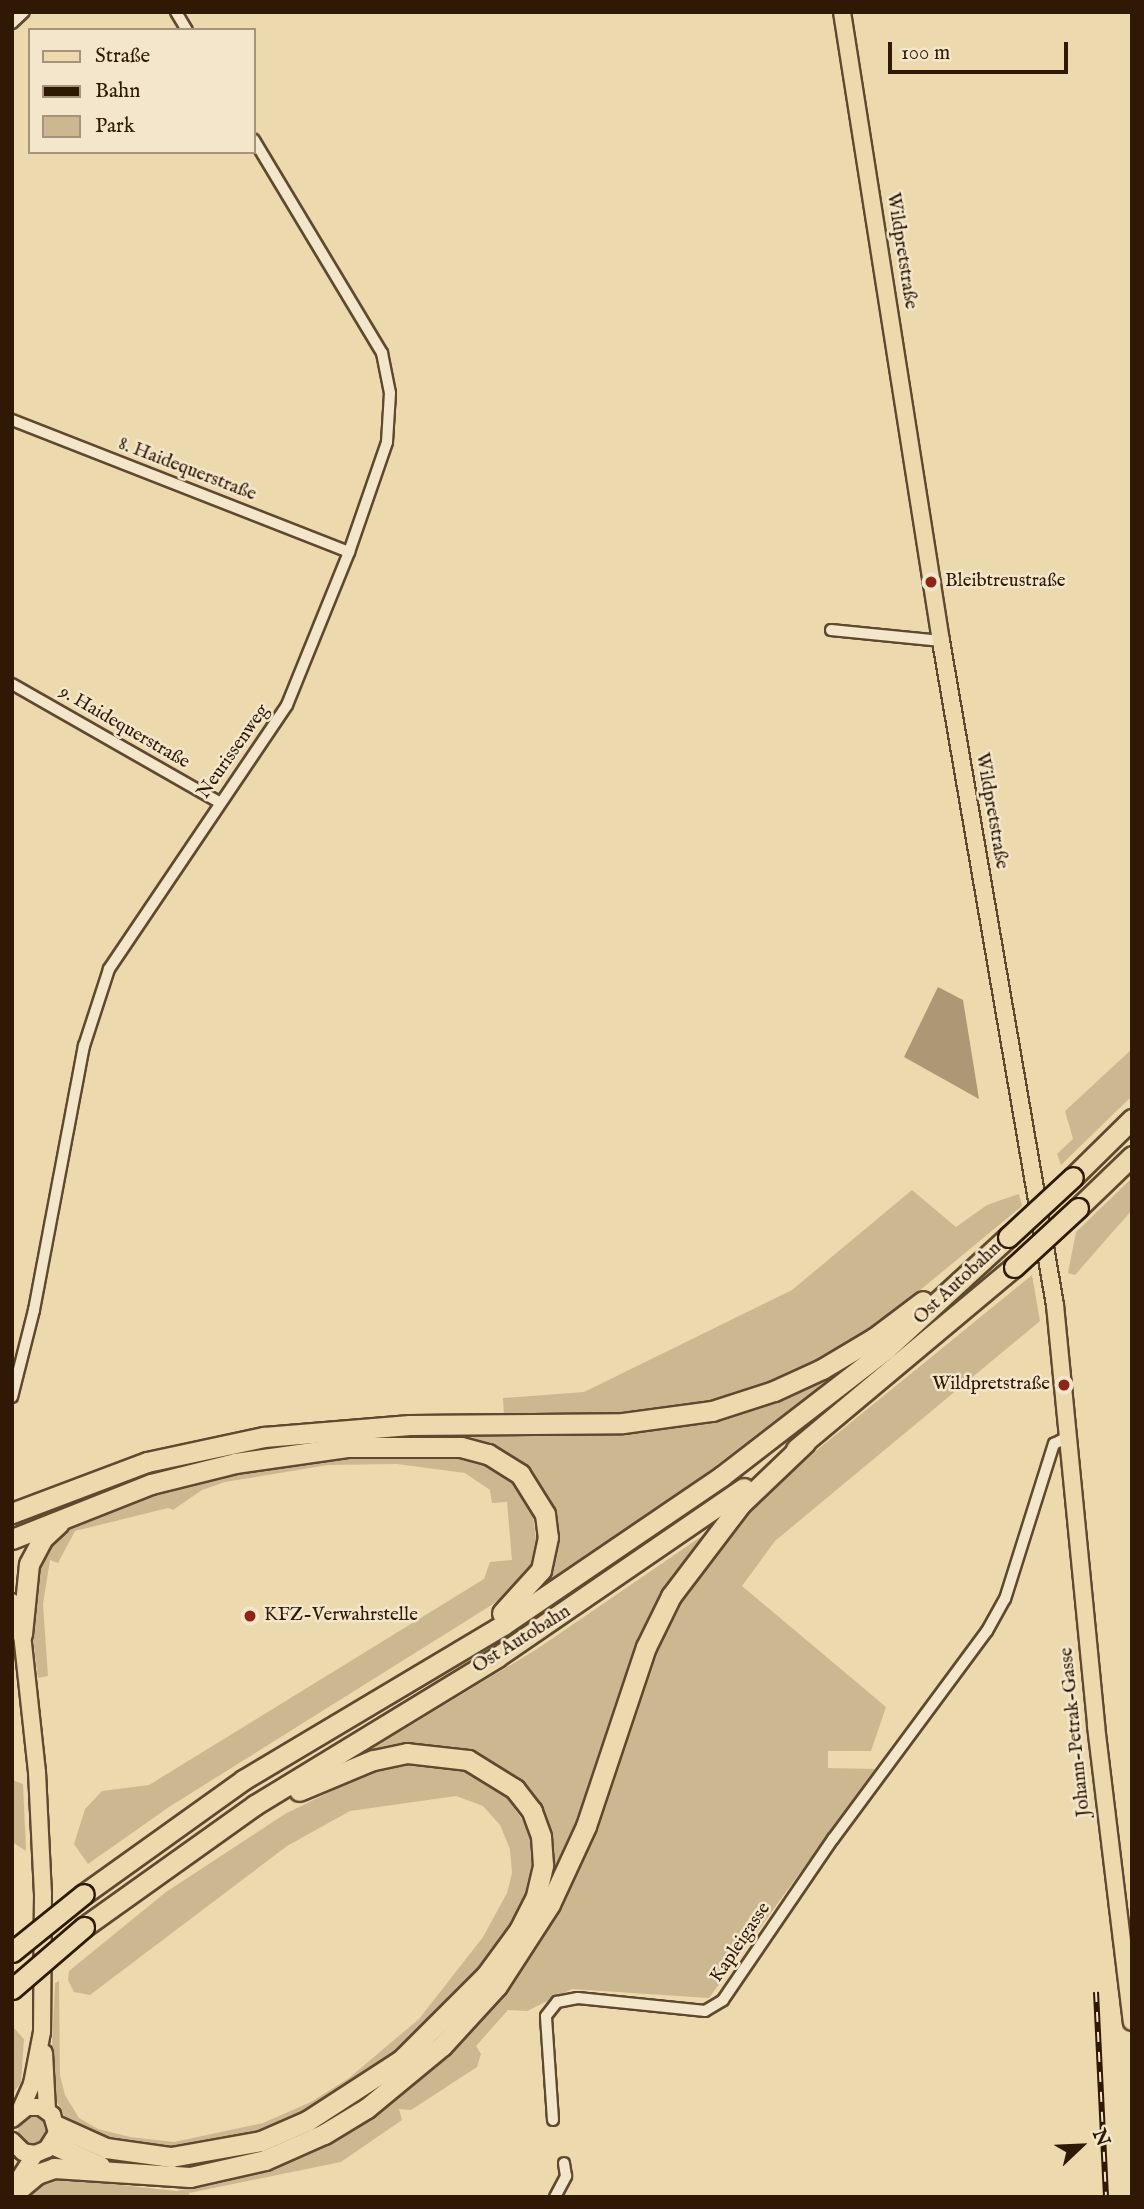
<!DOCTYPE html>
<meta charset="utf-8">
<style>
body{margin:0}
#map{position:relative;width:1144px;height:2209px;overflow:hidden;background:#ecd9ad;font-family:"IM FELL English",serif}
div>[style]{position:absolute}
.green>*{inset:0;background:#ccb890}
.round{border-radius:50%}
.water>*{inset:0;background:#ac9874}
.roads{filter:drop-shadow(2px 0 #5e492f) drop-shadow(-2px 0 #5e492f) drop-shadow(0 2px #5e492f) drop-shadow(0 -2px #5e492f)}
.street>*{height:10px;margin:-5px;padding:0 5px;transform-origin:5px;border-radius:5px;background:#f3e6ca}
.primary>*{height:16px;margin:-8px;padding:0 8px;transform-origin:8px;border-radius:8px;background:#ecd9ad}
.highway>*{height:19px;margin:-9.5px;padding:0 9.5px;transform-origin:9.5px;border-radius:9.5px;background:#ecd9ad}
.rail>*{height:6px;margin-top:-3px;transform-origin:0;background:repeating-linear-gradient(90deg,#f3e6ca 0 10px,#2f1905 0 20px);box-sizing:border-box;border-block:2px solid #2f1905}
.bridges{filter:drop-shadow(2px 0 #2f1905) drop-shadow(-2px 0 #2f1905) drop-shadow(0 2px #2f1905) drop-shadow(0 -2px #2f1905)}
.highway-bridge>*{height:19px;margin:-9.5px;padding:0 9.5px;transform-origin:9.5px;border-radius:9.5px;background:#ecd9ad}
.dots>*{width:19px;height:19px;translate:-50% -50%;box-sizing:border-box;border:4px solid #f3e6ca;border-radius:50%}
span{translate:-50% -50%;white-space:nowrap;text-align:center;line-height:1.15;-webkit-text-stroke:5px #f3e6ca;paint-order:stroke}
.street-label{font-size:19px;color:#2f1905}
.poi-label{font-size:19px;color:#2f1905}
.left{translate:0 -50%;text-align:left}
.right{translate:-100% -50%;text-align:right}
.frame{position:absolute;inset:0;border:14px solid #2f1905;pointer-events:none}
.legend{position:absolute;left:28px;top:28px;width:228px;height:126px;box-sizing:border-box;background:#f3e6ca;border:2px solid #a5947b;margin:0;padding:9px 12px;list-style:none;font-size:21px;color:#2f1905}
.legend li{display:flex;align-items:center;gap:14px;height:35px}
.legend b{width:35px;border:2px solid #a5947b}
.north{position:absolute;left:1046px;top:2111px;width:70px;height:70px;-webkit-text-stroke:5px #f3e6ca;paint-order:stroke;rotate:67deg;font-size:19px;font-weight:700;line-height:28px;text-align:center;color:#2f1905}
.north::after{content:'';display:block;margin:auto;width:24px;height:32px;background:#2f1905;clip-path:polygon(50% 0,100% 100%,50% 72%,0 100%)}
.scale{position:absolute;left:888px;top:42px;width:180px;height:32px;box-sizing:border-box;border:4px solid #2f1905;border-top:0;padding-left:9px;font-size:21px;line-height:24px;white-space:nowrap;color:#2f1905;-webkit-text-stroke:5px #f3e6ca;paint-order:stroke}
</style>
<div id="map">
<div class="green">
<div style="clip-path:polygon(1132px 1049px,1132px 1096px,1061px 1165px,1057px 1154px,1073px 1139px,1065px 1111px)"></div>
<div style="clip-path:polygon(1132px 1178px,1132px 1210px,1075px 1275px,1068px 1273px,1076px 1232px)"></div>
<div style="clip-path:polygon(912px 1190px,956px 1227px,987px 1205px,1019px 1194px,1022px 1206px,873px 1329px,828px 1359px,789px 1377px,703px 1404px,635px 1416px,504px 1417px,503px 1398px,584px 1392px,792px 1290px)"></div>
<div style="clip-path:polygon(1032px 1275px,1040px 1321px,775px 1541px,742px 1586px,886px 1707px,871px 1751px,828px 1751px,828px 1768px,875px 1769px,709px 1998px,572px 1989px,527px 2011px,508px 2010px,476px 2046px,481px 2054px,477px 2067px,411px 2110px,399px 2109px,402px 2120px,341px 2162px,189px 2193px,189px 2197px,26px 2197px,32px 2186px,46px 2177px,176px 2191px,225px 2182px,262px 2170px,348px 2129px,531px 1947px,667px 1615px,753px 1502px)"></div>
<div style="clip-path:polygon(836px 1369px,839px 1371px,701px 1477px,547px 1582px,543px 1581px,550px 1515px,485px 1449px,295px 1448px,12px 1534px,12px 1521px,112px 1480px,201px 1456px,335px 1436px,594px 1431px)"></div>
<div style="clip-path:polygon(415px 1451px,468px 1457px,504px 1473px,525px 1497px,533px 1517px,537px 1547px,531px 1566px,511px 1592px,490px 1606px,169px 1807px,88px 1864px,74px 1844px,85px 1809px,102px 1791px,149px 1785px,484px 1579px,490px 1562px,512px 1560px,507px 1502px,492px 1503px,490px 1490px,465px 1473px,397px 1464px,328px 1465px,225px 1482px,202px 1490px,173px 1510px,168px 1508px,75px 1531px,58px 1563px,50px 1560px,43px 1604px,48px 1676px,38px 1678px,29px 1608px,41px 1553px,67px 1524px,196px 1477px,337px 1455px)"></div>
<div style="clip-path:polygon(702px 1536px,656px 1613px,557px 1880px,496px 1978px,447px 2034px,362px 2104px,312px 2135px,250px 2161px,206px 2170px,159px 2171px,100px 2160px,67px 2145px,70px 2137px,125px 2158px,180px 2163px,246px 2151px,285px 2138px,357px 2099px,443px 2030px,493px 1975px,529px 1921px,548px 1869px,543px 1824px,516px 1782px,490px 1762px,437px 1748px,407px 1747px,352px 1761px,537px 1649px)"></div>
<div style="clip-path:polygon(404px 1765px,472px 1771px,501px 1789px,530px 1831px,535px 1859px,528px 1895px,504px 1939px,461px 1993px,372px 2074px,268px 2132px,168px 2152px,113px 2146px,68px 2123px,50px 2088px,55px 1983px,59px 1981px,60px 2075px,65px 2095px,79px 2118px,98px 2129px,130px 2137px,174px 2142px,263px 2123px,311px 2102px,349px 2078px,419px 2019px,483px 1937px,507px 1893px,512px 1873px,510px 1849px,500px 1825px,483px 1806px,456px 1796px,350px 1811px,287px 1846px,90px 1995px,74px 1992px,68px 1980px,69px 1971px,166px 1892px,285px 1814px,370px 1772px)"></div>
<div style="clip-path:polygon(12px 1780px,23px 1784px,26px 1851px,12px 1842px)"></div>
<div style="clip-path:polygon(12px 2026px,24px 2039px,21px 2082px,12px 2095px)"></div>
<div class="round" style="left:18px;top:2116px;width:28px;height:28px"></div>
</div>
<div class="water">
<div style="clip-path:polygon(938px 987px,963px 1000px,979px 1099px,904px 1057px)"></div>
</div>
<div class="roads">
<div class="street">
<div style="left:176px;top:12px;width:21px;rotate:59deg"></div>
<div style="left:12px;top:23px;width:16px;rotate:-43deg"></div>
<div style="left:12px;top:420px;width:362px;rotate:21.4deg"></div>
<div style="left:831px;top:630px;width:111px;rotate:5.7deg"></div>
<div style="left:12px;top:684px;width:238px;rotate:29.7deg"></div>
<div style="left:12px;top:1397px;width:90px;rotate:-75.8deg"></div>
<div style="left:34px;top:1310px;width:269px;rotate:-79.3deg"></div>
<div style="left:84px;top:1046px;width:81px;rotate:-72deg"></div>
<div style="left:109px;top:969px;width:318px;rotate:-56deg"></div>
<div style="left:287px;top:705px;width:165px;rotate:-67.9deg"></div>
<div style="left:349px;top:552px;width:116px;rotate:-70.9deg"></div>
<div style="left:387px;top:442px;width:49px;rotate:-86.5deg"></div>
<div style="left:390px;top:393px;width:41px;rotate:-101.3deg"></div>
<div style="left:382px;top:353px;width:249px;rotate:-121deg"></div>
<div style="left:553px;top:2120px;width:104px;rotate:-93.9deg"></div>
<div style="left:546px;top:2016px;width:18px;rotate:-52deg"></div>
<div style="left:557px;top:2002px;width:21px;rotate:-11deg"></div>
<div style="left:578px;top:1998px;width:128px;rotate:5.8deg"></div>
<div style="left:705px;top:2011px;width:21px;rotate:-31deg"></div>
<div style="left:723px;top:2000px;width:195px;rotate:-55.7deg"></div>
<div style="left:833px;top:1839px;width:259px;rotate:-53.5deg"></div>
<div style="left:987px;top:1631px;width:37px;rotate:-61deg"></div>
<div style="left:1005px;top:1599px;width:163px;rotate:-72.5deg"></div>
<div style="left:1054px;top:1444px;width:18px;rotate:-27deg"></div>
<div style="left:555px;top:2197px;width:24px;rotate:-62deg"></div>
<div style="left:566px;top:2176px;width:13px;rotate:-99deg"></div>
</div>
<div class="primary">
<div style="left:842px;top:12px;width:637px;rotate:81.06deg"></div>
<div style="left:941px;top:641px;width:674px;rotate:80.26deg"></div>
<div style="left:1055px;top:1305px;width:423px;rotate:84.4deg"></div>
<div style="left:1096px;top:1726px;width:298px;rotate:83.1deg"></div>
<div style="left:12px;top:1602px;width:34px;rotate:73deg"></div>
<div style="left:22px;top:1634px;width:139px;rotate:83.8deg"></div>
<div style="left:37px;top:1772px;width:121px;rotate:87.2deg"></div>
<div style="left:43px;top:1893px;width:139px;rotate:90.4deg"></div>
<div style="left:42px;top:2032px;width:53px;rotate:100.9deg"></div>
<div style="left:32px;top:2084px;width:27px;rotate:114deg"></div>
<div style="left:44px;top:2053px;width:57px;rotate:87deg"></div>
<div style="left:12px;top:2119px;width:19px;rotate:-39deg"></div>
<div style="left:27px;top:2107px;width:14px"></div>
<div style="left:41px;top:2107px;width:14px;rotate:36deg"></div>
<div style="left:52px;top:2115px;width:19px;rotate:74deg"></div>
<div style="left:57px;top:2133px;width:19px;rotate:122deg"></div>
<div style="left:47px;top:2149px;width:13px;rotate:157deg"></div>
<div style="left:35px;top:2154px;width:12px;rotate:-171deg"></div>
<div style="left:23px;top:2152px;width:16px;rotate:-135deg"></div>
<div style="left:12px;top:2190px;width:43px;rotate:-57.4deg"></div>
</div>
<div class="highway">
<div style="left:1073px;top:1177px;width:83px;rotate:-44.5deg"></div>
<div style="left:1078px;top:1208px;width:75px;rotate:-43.9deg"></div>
<div style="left:796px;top:1449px;width:284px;rotate:-39.9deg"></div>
<div style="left:12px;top:1513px;width:144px;rotate:-20.7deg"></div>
<div style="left:147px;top:1462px;width:120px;rotate:-12.1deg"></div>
<div style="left:264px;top:1437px;width:146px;rotate:-4.7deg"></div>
<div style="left:410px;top:1425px;width:213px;rotate:-0.5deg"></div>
<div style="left:623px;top:1423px;width:90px;rotate:-7.7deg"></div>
<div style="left:712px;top:1411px;width:65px;rotate:-17.9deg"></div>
<div style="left:774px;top:1391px;width:53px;rotate:-24.6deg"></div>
<div style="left:822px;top:1369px;width:61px;rotate:-30.8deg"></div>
<div style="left:874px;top:1338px;width:61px;rotate:-37.1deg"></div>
<div style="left:12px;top:1539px;width:149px;rotate:-21.6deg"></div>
<div style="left:151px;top:1484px;width:87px;rotate:-14deg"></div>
<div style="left:235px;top:1463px;width:113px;rotate:-8.1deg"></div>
<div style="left:347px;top:1447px;width:114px"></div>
<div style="left:461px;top:1447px;width:28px;rotate:15deg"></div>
<div style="left:488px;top:1454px;width:38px;rotate:32deg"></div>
<div style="left:520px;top:1474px;width:47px;rotate:58deg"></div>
<div style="left:545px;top:1514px;width:23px;rotate:83deg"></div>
<div style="left:548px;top:1537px;width:34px;rotate:102deg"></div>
<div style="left:541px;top:1570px;width:58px;rotate:132.2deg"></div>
<div style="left:22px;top:1634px;width:70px;rotate:-84.3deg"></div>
<div style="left:29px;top:1564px;width:30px;rotate:-62deg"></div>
<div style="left:43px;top:1538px;width:22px;rotate:-43deg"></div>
<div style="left:84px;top:1894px;width:196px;rotate:-35.6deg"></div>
<div style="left:243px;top:1780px;width:303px;rotate:-30.8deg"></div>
<div style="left:503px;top:1625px;width:265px;rotate:-34.2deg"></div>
<div style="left:722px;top:1476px;width:206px;rotate:-37.7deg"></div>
<div style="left:885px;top:1350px;width:167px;rotate:-42.6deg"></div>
<div style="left:84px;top:1927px;width:210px;rotate:-35.5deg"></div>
<div style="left:255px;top:1805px;width:284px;rotate:-31.4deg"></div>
<div style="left:497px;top:1657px;width:299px;rotate:-34.4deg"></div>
<div style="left:57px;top:2126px;width:54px;rotate:24.2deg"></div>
<div style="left:106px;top:2148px;width:66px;rotate:7.9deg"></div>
<div style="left:171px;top:2157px;width:91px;rotate:-10.1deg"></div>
<div style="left:261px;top:2141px;width:50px;rotate:-23.5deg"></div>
<div style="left:307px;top:2121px;width:112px;rotate:-33deg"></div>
<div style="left:401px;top:2060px;width:120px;rotate:-45deg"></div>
<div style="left:486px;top:1975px;width:56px;rotate:-53.7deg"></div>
<div style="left:519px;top:1930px;width:38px;rotate:-63deg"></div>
<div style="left:536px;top:1896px;width:32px;rotate:-77deg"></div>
<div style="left:543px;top:1865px;width:29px;rotate:-94deg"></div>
<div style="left:541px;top:1836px;width:27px;rotate:-110deg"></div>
<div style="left:532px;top:1811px;width:28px;rotate:-128deg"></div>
<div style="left:515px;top:1789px;width:55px;rotate:-148.3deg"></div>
<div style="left:468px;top:1760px;width:61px;rotate:-173.5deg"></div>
<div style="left:407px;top:1753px;width:35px;rotate:168deg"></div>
<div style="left:373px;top:1760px;width:80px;rotate:157.3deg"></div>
<div style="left:52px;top:2144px;width:53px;rotate:24.6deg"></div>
<div style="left:12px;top:2195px;width:33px;rotate:-40deg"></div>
<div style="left:37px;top:2174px;width:18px;rotate:-19deg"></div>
<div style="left:54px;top:2168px;width:136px;rotate:3.8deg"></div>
<div style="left:190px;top:2177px;width:77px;rotate:-12.8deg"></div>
<div style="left:265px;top:2160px;width:64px;rotate:-23.8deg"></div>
<div style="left:324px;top:2134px;width:50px;rotate:-31.2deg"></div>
<div style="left:367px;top:2108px;width:97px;rotate:-39.6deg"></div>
<div style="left:442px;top:2046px;width:81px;rotate:-47.5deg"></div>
<div style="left:497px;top:1986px;width:98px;rotate:-57.1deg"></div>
<div style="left:550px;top:1904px;width:86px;rotate:-65.2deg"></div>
<div style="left:586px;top:1826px;width:189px;rotate:-71.5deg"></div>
<div style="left:646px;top:1647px;width:57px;rotate:-63.9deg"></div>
<div style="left:671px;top:1596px;width:114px;rotate:-52.8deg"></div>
<div style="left:740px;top:1505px;width:91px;rotate:-43.7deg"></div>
</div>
</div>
<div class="rail">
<div style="left:1096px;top:1992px;width:205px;rotate:87.2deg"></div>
</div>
<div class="bridges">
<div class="highway-bridge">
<div style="left:1008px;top:1237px;width:88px;rotate:-42.7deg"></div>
<div style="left:1014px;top:1267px;width:87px;rotate:-42.7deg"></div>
<div style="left:12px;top:1952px;width:92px;rotate:-38.9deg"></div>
<div style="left:12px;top:1989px;width:95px;rotate:-40.7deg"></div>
</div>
</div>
<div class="dots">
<div style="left:931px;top:582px;background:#8f2418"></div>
<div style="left:1064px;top:1385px;background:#8f2418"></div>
<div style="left:250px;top:1616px;background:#8f2418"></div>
</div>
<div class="street-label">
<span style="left:901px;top:251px;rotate:81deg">Wildpretstraße</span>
<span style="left:187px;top:470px;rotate:21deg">8. Haidequerstraße</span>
<span style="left:124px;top:728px;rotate:30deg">9. Haidequerstraße</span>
<span style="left:234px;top:752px;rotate:-55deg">Neurissenweg</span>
<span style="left:991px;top:811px;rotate:80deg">Wildpretstraße</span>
<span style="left:958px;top:1284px;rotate:-43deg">Ost Autobahn</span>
<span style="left:522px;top:1640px;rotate:-32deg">Ost Autobahn</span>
<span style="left:1076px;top:1732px;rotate:-96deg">Johann-Petrak-Gasse</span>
<span style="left:741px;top:1943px;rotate:-56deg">Kapleigasse</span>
</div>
<div class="poi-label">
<span class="left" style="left:945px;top:582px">Bleibtreustraße</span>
<span class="right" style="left:1050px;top:1385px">Wildpretstraße</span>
<span class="left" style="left:264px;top:1616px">KFZ-Verwahrstelle</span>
</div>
<div class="frame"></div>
<ul class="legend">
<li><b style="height:9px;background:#ecd9ad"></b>Straße</li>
<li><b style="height:9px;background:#2f1905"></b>Bahn</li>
<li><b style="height:19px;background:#ccb890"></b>Park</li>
</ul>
<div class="north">N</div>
<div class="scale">100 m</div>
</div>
